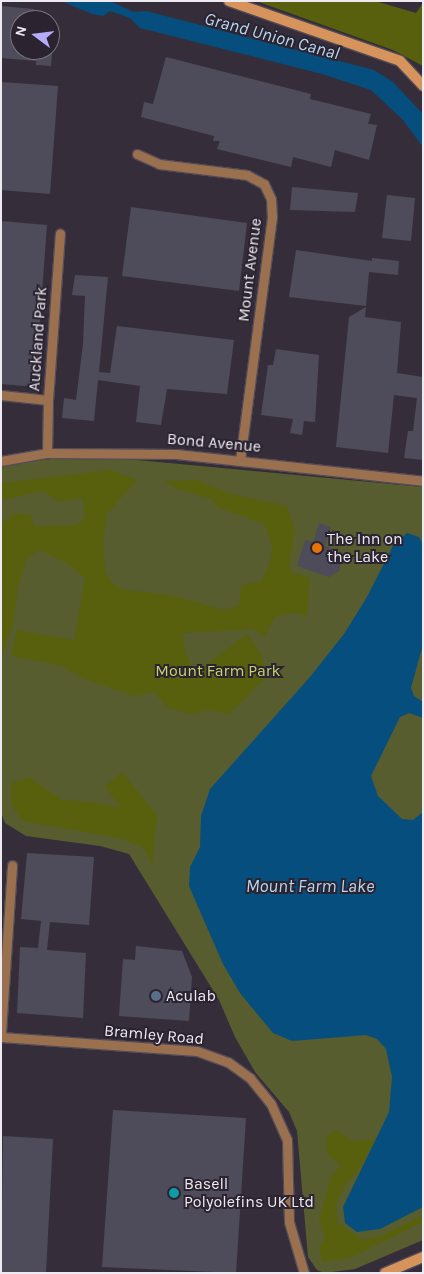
<!DOCTYPE html>
<style>
body{margin:0}
#map{position:relative;width:424px;height:1274px;overflow:hidden;background:#352e3a;font-family:Karla,sans-serif}
div>[style]{position:absolute}
.green>*{inset:0;background:#575d2e}
.forest>*{inset:0;background:#58600d}
.water>*{inset:0;background:#054e7d}
.building>*{inset:0;background:#4e4c5a}
.roads{filter:drop-shadow(1px 0 #534c57) drop-shadow(-1px 0 #534c57) drop-shadow(0 1px #534c57) drop-shadow(0 -1px #534c57)}
.street>*{height:9px;margin:-4.5px;padding:0 4.5px;transform-origin:4.5px;border-radius:4.5px;background:#9b704f}
.secondary>*{height:10px;margin:-5px;padding:0 5px;transform-origin:5px;border-radius:5px;background:#d7935c}
.dots>*{width:14px;height:14px;translate:-50% -50%;box-sizing:border-box;border:2px solid #2b2430;border-radius:50%}
span{translate:-50% -50%;white-space:nowrap;text-align:center;line-height:1.15;-webkit-text-stroke:4px #2b2430;paint-order:stroke}
.street-label{font-size:16px;color:#eeeaf2}
.poi-label{font-size:16px;color:#eeeaf2}
.left{translate:0 -50%;text-align:left}
.park-label{font-size:16px;color:#c7d56d}
.water-label{font-size:18px;color:#b6d6f2;font-style:italic}
.frame{position:absolute;inset:0;border:2px solid #eeeaf2;pointer-events:none}
.north{position:absolute;left:10px;top:10px;width:50px;height:50px;box-sizing:border-box;background:#2b2430;border:1px solid #79737e;border-radius:50%;rotate:285deg;font-size:14px;font-weight:700;line-height:20px;text-align:center;color:#eeeaf2}
.north::after{content:'';display:block;margin:auto;width:18px;height:22px;background:#b6abf8;clip-path:polygon(50% 0,100% 100%,50% 72%,0 100%)}
</style>
<div id="map">
<div class="green">
<div style="clip-path:polygon(84px 455px,423px 487px,423px 1240px,355px 1269px,324px 1273px,317px 1270px,308px 1257px,297px 1131px,289px 1112px,255px 1072px,235px 1037px,219px 1000px,129px 854px,100px 846px,26px 836px,5px 823px,1px 813px,1px 465px)"></div>
</div>
<div class="forest">
<div style="clip-path:polygon(256px 1px,375px 1px,416px 13px,423px 3px,423px 66px,393px 50px)"></div>
<div style="clip-path:polygon(111px 470px,137px 480px,107px 514px,103px 542px,105px 571px,114px 585px,125px 590px,171px 595px,224px 610px,239px 605px,242px 585px,262px 581px,271px 559px,272px 545px,264px 524px,217px 507px,212px 499px,177px 489px,164px 481px,198px 480px,228px 493px,287px 506px,295px 529px,289px 566px,293px 573px,310px 578px,307px 617px,296px 613px,276px 616px,264px 637px,255px 629px,183px 633px,184px 646px,194px 674px,247px 634px,261px 655px,266px 677px,230px 714px,207px 710px,190px 714px,168px 708px,154px 692px,133px 696px,82px 678px,62px 666px,11px 656px,17px 630px,74px 640px,85px 578px,68px 564px,40px 550px,27px 558px,18px 586px,13px 624px,1px 658px,1px 523px,15px 513px,31px 515px,34px 526px,76px 525px,85px 518px,83px 498px,59px 502px,44px 491px,1px 500px,1px 483px)"></div>
<div style="clip-path:polygon(122px 772px,157px 815px,152px 865px,144px 848px,123px 839px,23px 821px,12px 806px,11px 783px,29px 777px,62px 800px,92px 802px,121px 808px,105px 786px)"></div>
<div style="clip-path:polygon(336px 1130px,353px 1141px,375px 1139px,359px 1171px,345px 1185px,336px 1205px,337px 1222px,363px 1240px,381px 1236px,423px 1215px,423px 1222px,352px 1257px,322px 1262px,319px 1246px,325px 1238px,319px 1219px,331px 1177px,341px 1165px,327px 1154px,326px 1137px)"></div>
</div>
<div class="water">
<div style="clip-path:polygon(61px 1px,110px 1px,134px 12px,146px 11px,374px 70px,393px 82px,423px 114px,423px 147px,403px 120px,371px 90px,322px 74px,140px 28px,130px 18px,110px 11px,103px 16px,92px 14px)"></div>
<div style="clip-path:polygon(407px 533px,419px 537px,423px 545px,422px 648px,411px 688px,414px 696px,423px 702px,423px 718px,409px 713px,400px 717px,371px 776px,378px 796px,402px 819px,413px 820px,423px 812px,423px 1207px,380px 1229px,357px 1232px,345px 1223px,343px 1207px,389px 1112px,392px 1077px,386px 1049px,377px 1039px,366px 1035px,292px 1041px,273px 1033px,240px 993px,223px 964px,189px 886px,190px 867px,200px 847px,201px 816px,210px 789px,310px 677px,344px 634px,367px 597px,393px 546px)"></div>
</div>
<div class="building">
<div style="clip-path:polygon(1px 6px,34px 9px,33px 20px,20px 20px,20px 50px,52px 53px,51px 66px,36px 65px,36px 61px,1px 58px)"></div>
<div style="clip-path:polygon(166px 57px,311px 94px,310px 99px,371px 114px,368px 124px,377px 125px,369px 160px,335px 150px,331px 167px,293px 157px,291px 167px,217px 149px,220px 141px,213px 141px,214px 136px,141px 117px,144px 102px,153px 104px)"></div>
<div style="clip-path:polygon(1px 82px,58px 86px,50px 194px,1px 190px)"></div>
<div style="clip-path:polygon(292px 187px,358px 193px,355px 212px,290px 210px)"></div>
<div style="clip-path:polygon(387px 195px,415px 198px,411px 241px,382px 238px)"></div>
<div style="clip-path:polygon(131px 207px,247px 223px,239px 291px,122px 276px)"></div>
<div style="clip-path:polygon(1px 221px,47px 225px,35px 387px,1px 384px)"></div>
<div style="clip-path:polygon(296px 250px,372px 261px,372px 258px,399px 261px,398px 275px,369px 272px,366px 306px,289px 297px)"></div>
<div style="clip-path:polygon(75px 275px,108px 277px,99px 372px,110px 373px,117px 326px,234px 340px,227px 394px,167px 389px,161px 425px,136px 422px,140px 386px,98px 380px,94px 421px,62px 418px,64px 398px,76px 400px,83px 344px,85px 296px,72px 295px)"></div>
<div style="clip-path:polygon(366px 307px,365px 317px,401px 322px,397px 373px,423px 377px,423px 460px,404px 458px,408px 431px,413px 431px,417px 398px,394px 395px,388px 453px,336px 447px,349px 317px)"></div>
<div style="clip-path:polygon(276px 349px,319px 355px,315px 422px,304px 421px,302px 435px,290px 433px,293px 419px,261px 415px,268px 365px,273px 365px)"></div>
<div style="clip-path:polygon(319px 523px,331px 527px,325px 546px,337px 550px,342px 561px,339px 571px,329px 577px,297px 566px,305px 540px,313px 542px)"></div>
<div style="clip-path:polygon(27px 853px,94px 857px,89px 925px,50px 922px,47px 950px,86px 953px,83px 1018px,17px 1013px,20px 947px,38px 948px,41px 921px,21px 919px)"></div>
<div style="clip-path:polygon(136px 946px,182px 951px,192px 977px,189px 1021px,119px 1016px,123px 959px,135px 960px)"></div>
<div style="clip-path:polygon(113px 1110px,246px 1118px,236px 1273px,102px 1267px)"></div>
<div style="clip-path:polygon(3px 1136px,53px 1139px,46px 1273px,1px 1273px)"></div>
</div>
<div class="roads">
<div class="street">
<div style="left:137px;top:154px;width:24px;rotate:24deg"></div>
<div style="left:159px;top:164px;width:89px;rotate:7.1deg"></div>
<div style="left:247px;top:175px;width:19px;rotate:28deg"></div>
<div style="left:264px;top:184px;width:17px;rotate:65deg"></div>
<div style="left:271px;top:199px;width:18px;rotate:87deg"></div>
<div style="left:272px;top:217px;width:246px;rotate:97.5deg"></div>
<div style="left:1px;top:395px;width:47px;rotate:6.1deg"></div>
<div style="left:48px;top:400px;width:167px;rotate:-85.9deg"></div>
<div style="left:47px;top:453px;width:53px;rotate:-88.9deg"></div>
<div style="left:1px;top:461px;width:47px;rotate:-9.9deg"></div>
<div style="left:47px;top:453px;width:129px;rotate:0.4deg"></div>
<div style="left:176px;top:454px;width:248px;rotate:6.2deg"></div>
<div style="left:1px;top:1032px;width:167px;rotate:-86.2deg"></div>
<div style="left:1px;top:1037px;width:196px;rotate:4.1deg"></div>
<div style="left:197px;top:1051px;width:33px;rotate:20deg"></div>
<div style="left:228px;top:1062px;width:27px;rotate:36deg"></div>
<div style="left:250px;top:1078px;width:33px;rotate:51deg"></div>
<div style="left:271px;top:1104px;width:39px;rotate:66deg"></div>
<div style="left:287px;top:1140px;width:82px;rotate:88.6deg"></div>
<div style="left:289px;top:1222px;width:53px;rotate:73.6deg"></div>
</div>
<div class="secondary">
<div style="left:229px;top:1px;width:181px;rotate:19.3deg"></div>
<div style="left:400px;top:61px;width:34px;rotate:47deg"></div>
<div style="left:385px;top:1273px;width:41px;rotate:-22.8deg"></div>
</div>
</div>
<div class="dots">
<div style="left:317px;top:548px;background:#e8710a"></div>
<div style="left:156px;top:996px;background:#5c6f8a"></div>
<div style="left:174px;top:1193px;background:#0f9aa8"></div>
</div>
<div class="street-label">
<span style="left:250px;top:270px;rotate:-83deg">Mount Avenue</span>
<span style="left:38px;top:339px;rotate:-86deg">Auckland Park</span>
<span style="left:214px;top:443px;rotate:5deg">Bond Avenue</span>
<span style="left:154px;top:1035px;rotate:5deg">Bramley Road</span>
</div>
<div class="poi-label">
<span class="left" style="left:327px;top:548px">The Inn on<br>the Lake</span>
<span class="left" style="left:166px;top:996px">Aculab</span>
<span class="left" style="left:184px;top:1193px">Basell<br>Polyolefins UK Ltd</span>
</div>
<div class="park-label">
<span style="left:218px;top:671px">Mount Farm Park</span>
</div>
<div class="water-label">
<span style="left:272px;top:36px;rotate:15deg">Grand Union Canal</span>
<span style="left:310px;top:886px">Mount Farm Lake</span>
</div>
<div class="frame"></div>
<div class="north">N</div>
</div>
